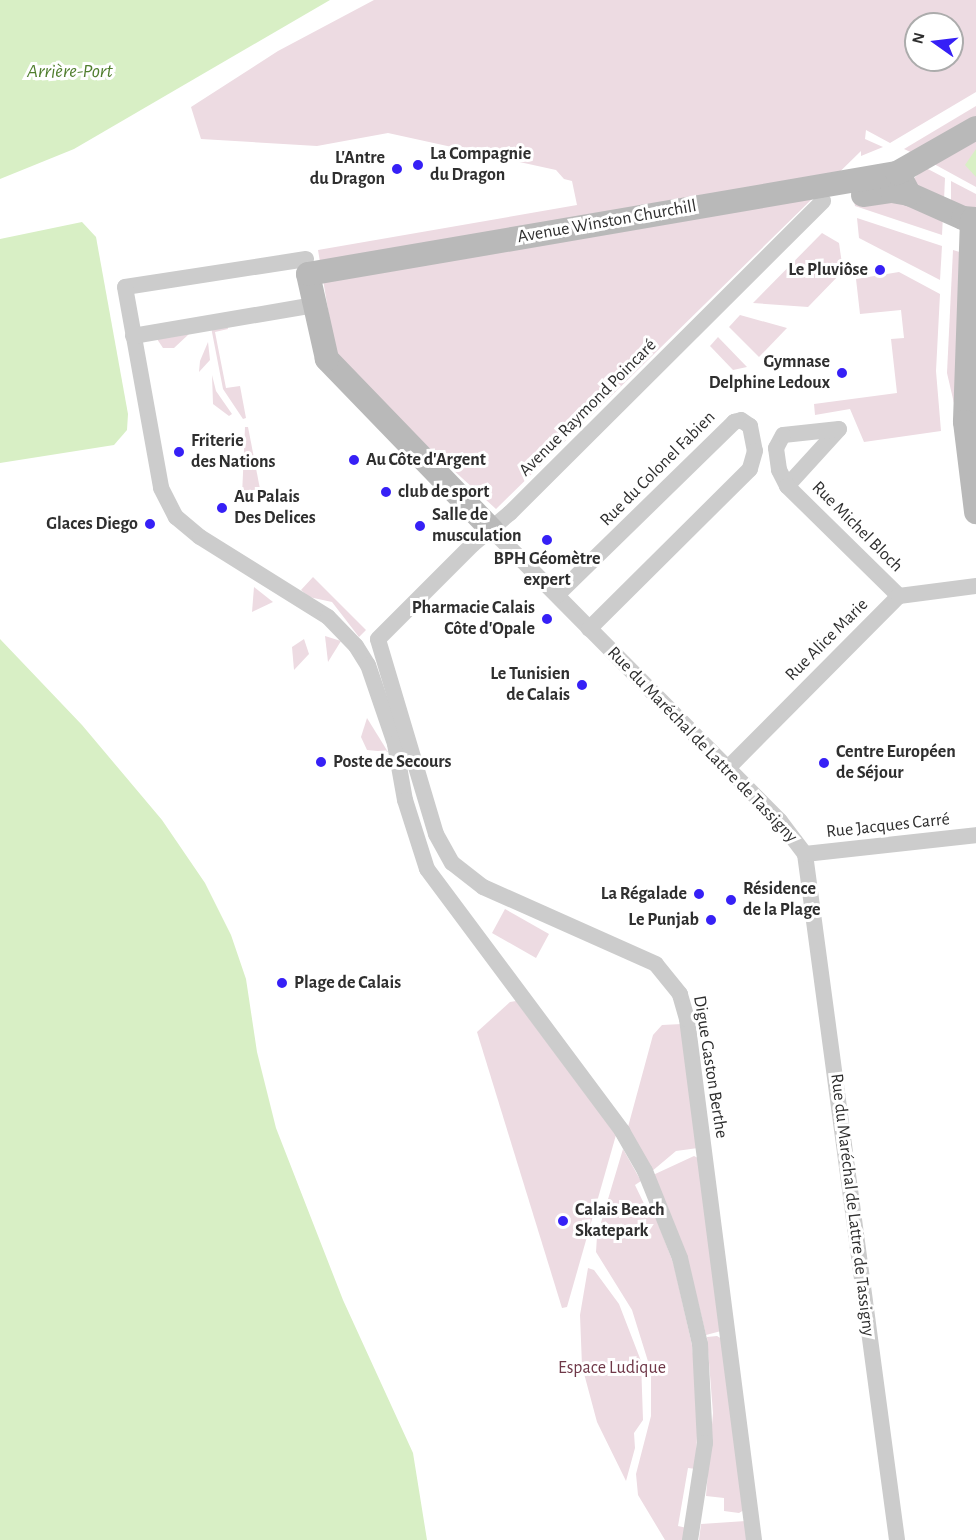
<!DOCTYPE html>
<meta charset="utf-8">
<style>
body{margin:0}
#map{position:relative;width:976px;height:1540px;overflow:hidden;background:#fff;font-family:"Alegreya Sans",sans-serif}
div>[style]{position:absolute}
.green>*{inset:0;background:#eddbe2}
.water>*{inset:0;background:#d8efc5}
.street>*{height:16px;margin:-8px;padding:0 8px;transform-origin:8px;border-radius:8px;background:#ccc}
.secondary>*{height:24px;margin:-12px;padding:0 12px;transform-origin:12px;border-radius:12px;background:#b9b9b9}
.dots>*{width:16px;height:16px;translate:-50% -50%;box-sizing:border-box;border:3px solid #fff;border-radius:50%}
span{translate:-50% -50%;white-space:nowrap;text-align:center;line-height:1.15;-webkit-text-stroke:6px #fff;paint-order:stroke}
.poi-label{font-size:18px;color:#2f2f2f;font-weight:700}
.left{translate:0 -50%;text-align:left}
.right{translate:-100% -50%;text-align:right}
.street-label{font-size:18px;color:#2f2f2f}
.park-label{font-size:18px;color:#6f3848}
.water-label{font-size:20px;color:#507e2e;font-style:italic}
.north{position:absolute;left:904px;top:12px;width:60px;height:60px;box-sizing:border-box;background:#fff;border:2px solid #acacac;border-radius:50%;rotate:284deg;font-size:16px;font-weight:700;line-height:24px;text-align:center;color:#2f2f2f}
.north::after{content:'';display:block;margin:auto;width:21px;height:27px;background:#3620f6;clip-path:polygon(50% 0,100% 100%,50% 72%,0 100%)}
</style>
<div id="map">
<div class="green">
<div style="clip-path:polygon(evenodd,374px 0,976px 0,976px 92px,890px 143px,866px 130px,865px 139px,883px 147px,861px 156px,861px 151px,496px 509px,372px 396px,336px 357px,318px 250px,577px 205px,572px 181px,564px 179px,556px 170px,388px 133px,317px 146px,201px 139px,191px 107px,278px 51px,374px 0,916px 24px,952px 24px,952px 60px,916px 60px,916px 24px)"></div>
<div style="clip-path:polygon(976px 106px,976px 120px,917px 155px,904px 149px)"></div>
<div style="clip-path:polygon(976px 139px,976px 187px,934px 164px)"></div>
<div style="clip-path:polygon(926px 168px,945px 178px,944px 200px,917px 187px,914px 178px)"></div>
<div style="clip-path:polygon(951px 181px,976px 194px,976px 209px,951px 203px)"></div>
<div style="clip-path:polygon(887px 195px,943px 215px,942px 235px,855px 206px,854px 201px)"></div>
<div style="clip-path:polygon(857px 218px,942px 246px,940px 280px,859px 238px)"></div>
<div style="clip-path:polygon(822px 233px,839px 243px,843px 271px,808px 307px,753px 303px)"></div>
<div style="clip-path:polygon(953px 250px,963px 253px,956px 412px,947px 373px)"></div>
<div style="clip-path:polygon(899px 272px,940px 294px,936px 371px,941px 431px,864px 442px,850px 409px,815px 415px,814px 404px,897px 393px,891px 339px,904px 338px,901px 310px,860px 314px,856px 279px)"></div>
<div style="clip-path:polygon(740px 315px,787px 328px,759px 357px,729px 327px)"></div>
<div style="clip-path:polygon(227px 325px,228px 329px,215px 332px,226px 388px,240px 386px,246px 418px,243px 419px,223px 389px,211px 327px)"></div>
<div style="clip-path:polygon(189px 334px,174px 348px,163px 348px,157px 339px)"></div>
<div style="clip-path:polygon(718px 337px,747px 367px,733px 370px,710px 346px)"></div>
<div style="clip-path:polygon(208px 342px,210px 360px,199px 372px,200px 361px)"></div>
<div style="clip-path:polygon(212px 375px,216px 391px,232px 414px,229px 416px,213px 404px)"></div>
<div style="clip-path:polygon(245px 427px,248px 427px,260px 489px,245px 499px,242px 496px)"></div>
<div style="clip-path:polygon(313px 577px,366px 630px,359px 637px,332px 602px,309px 597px,301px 590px)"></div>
<div style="clip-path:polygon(254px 587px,273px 602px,252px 612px)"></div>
<div style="clip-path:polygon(325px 636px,341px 641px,328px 662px)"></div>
<div style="clip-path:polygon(304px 639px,309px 654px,294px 670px,292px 647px)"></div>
<div style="clip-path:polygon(367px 718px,388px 752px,367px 750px,361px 737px)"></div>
<div style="clip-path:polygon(505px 909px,549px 934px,536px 958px,492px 933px)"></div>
<div style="clip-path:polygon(516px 1001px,616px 1135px,567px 1307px,562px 1308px,477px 1032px,510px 1002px)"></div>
<div style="clip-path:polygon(682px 1024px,698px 1148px,676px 1151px,651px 1172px,628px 1127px,653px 1035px,662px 1025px)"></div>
<div style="clip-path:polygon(623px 1149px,641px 1181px,635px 1185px,648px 1212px,653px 1210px,674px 1265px,692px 1345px,698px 1400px,696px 1469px,688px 1468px,678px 1526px,687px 1528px,684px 1540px,665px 1540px,638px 1495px,636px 1474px,651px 1416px,651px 1371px,632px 1310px,596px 1252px,597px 1236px)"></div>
<div style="clip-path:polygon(694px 1156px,700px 1159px,721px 1331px,706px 1335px,688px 1262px,653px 1175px)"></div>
<div style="clip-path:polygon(588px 1268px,594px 1270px,619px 1304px,641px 1361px,643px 1420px,634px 1433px,635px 1448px,626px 1481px,597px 1422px,582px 1366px,580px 1315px)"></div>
<div style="clip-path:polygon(717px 1336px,722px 1339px,744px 1510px,739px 1513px,724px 1511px,724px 1498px,706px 1496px,713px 1413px,707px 1337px)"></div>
<div style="clip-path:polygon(746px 1521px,748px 1540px,699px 1540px,701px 1524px)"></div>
</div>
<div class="water">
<div style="clip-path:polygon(0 0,330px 0,74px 149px,0 179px)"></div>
<div style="clip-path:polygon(976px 149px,976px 177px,965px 165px)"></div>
<div style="clip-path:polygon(82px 222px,96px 237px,128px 414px,127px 430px,114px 445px,0 463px,0 239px)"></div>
<div style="clip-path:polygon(0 639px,82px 725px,162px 820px,205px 883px,231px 935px,246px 979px,257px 1052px,276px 1128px,343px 1300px,413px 1453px,427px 1540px,0 1540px)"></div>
</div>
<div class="street">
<div style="left:306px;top:259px;width:183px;rotate:171.2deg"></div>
<div style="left:125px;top:287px;width:204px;rotate:79.8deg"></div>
<div style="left:161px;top:488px;width:33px;rotate:63deg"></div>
<div style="left:176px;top:517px;width:31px;rotate:40deg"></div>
<div style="left:200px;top:537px;width:151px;rotate:32deg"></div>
<div style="left:328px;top:617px;width:40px;rotate:46deg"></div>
<div style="left:356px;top:646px;width:22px;rotate:58deg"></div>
<div style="left:368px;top:665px;width:83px;rotate:71.1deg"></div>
<div style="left:395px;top:744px;width:57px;rotate:79.9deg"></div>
<div style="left:405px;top:800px;width:72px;rotate:72.3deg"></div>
<div style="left:427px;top:869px;width:327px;rotate:53.3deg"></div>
<div style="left:622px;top:1131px;width:46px;rotate:60.1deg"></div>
<div style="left:645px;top:1171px;width:94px;rotate:68.1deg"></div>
<div style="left:680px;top:1258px;width:88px;rotate:76.9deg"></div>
<div style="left:700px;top:1344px;width:99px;rotate:87.1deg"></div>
<div style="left:705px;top:1443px;width:98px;rotate:98.8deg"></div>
<div style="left:133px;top:336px;width:184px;rotate:-9.7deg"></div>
<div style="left:787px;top:486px;width:77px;rotate:-47.6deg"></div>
<div style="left:839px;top:429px;width:56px;rotate:173.9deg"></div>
<div style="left:783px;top:435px;width:15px;rotate:118deg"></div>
<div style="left:776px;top:448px;width:22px;rotate:82deg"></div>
<div style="left:779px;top:470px;width:18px;rotate:63deg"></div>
<div style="left:787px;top:486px;width:157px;rotate:44.5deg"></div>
<div style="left:492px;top:530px;width:409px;rotate:45.3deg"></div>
<div style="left:780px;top:821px;width:41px;rotate:52.9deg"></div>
<div style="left:805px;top:854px;width:692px;rotate:82.36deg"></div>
<div style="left:557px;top:595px;width:248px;rotate:-44.3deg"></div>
<div style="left:734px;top:422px;width:7px;rotate:-16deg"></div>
<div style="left:741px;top:420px;width:11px;rotate:34deg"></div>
<div style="left:750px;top:426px;width:25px;rotate:79deg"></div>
<div style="left:755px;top:451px;width:19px;rotate:106deg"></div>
<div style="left:750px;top:469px;width:227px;rotate:135.2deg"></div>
<div style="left:728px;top:768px;width:243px;rotate:-45.2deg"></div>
<div style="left:899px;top:596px;width:78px;rotate:-7.4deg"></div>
<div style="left:805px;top:854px;width:172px;rotate:-6.3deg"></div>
<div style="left:754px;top:1540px;width:525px;rotate:-97.33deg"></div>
<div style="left:687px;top:1019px;width:26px;rotate:-106deg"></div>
<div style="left:680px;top:994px;width:38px;rotate:-129deg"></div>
<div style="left:656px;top:964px;width:189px;rotate:-156deg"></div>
<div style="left:483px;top:887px;width:39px;rotate:-142deg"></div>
<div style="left:452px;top:863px;width:33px;rotate:-119deg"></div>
<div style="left:436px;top:834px;width:203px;rotate:-106.6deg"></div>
<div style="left:378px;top:639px;width:134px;rotate:-45deg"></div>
<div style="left:473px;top:544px;width:48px;rotate:-40deg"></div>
<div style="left:510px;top:513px;width:442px;rotate:-44.9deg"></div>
</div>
<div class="secondary">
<div style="left:902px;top:180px;width:16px;rotate:63deg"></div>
<div style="left:909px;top:194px;width:59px;rotate:24deg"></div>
<div style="left:963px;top:218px;width:13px;rotate:4deg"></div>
<div style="left:863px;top:195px;width:29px;rotate:-8deg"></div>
<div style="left:892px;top:191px;width:17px;rotate:10deg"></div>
<div style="left:972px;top:220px;width:202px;rotate:92deg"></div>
<div style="left:965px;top:422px;width:91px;rotate:83deg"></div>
<div style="left:492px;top:530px;width:238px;rotate:-134deg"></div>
<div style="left:327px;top:359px;width:87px;rotate:-102.6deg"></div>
<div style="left:308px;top:274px;width:598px;rotate:-9.73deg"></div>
<div style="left:897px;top:173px;width:91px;rotate:-29.7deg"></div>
</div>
<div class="dots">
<div style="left:418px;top:165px;background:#3620f6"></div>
<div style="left:397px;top:169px;background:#3620f6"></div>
<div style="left:880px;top:270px;background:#3620f6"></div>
<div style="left:842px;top:373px;background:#3620f6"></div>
<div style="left:179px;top:452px;background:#3620f6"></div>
<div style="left:354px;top:460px;background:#3620f6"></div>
<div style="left:386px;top:492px;background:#3620f6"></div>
<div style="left:222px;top:508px;background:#3620f6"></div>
<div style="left:150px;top:524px;background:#3620f6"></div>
<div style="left:420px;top:526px;background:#3620f6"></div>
<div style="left:547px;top:540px;background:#3620f6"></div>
<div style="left:547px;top:619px;background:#3620f6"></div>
<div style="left:582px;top:685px;background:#3620f6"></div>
<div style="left:321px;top:762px;background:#3620f6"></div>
<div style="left:824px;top:763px;background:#3620f6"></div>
<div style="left:699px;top:894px;background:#3620f6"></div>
<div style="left:731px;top:900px;background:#3620f6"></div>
<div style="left:711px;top:920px;background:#3620f6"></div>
<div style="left:282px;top:983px;background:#3620f6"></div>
<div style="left:563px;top:1221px;background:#3620f6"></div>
</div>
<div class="poi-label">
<span class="left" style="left:430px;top:165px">La Compagnie<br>du Dragon</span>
<span class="right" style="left:385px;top:169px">L'Antre<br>du Dragon</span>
<span class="right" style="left:868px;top:270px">Le Pluviôse</span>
<span class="right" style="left:830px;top:373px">Gymnase<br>Delphine Ledoux</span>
<span class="left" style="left:191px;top:452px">Friterie<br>des Nations</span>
<span class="left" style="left:366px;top:460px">Au Côte d'Argent</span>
<span class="left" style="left:398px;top:492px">club de sport</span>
<span class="left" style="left:234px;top:508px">Au Palais<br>Des Delices</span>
<span class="left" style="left:432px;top:526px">Salle de<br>musculation</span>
<span class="right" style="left:138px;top:524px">Glaces Diego</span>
<span style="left:547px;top:570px">BPH Géomètre<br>expert</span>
<span class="right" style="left:535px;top:619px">Pharmacie Calais<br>Côte d'Opale</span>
<span class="right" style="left:570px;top:685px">Le Tunisien<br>de Calais</span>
<span class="left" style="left:836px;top:763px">Centre Européen<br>de Séjour</span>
<span class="left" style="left:333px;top:762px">Poste de Secours</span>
<span class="left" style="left:743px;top:900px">Résidence<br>de la Plage</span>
<span class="right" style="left:687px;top:894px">La Régalade</span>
<span class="right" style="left:699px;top:920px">Le Punjab</span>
<span class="left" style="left:294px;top:983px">Plage de Calais</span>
<span class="left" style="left:575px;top:1221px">Calais Beach<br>Skatepark</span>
</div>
<div class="street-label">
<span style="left:607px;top:222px;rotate:-10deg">Avenue Winston Churchill</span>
<span style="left:588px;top:408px;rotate:-45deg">Avenue Raymond Poincaré</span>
<span style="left:658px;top:469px;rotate:-45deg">Rue du Colonel Fabien</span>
<span style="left:857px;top:527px;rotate:45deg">Rue Michel Bloch</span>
<span style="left:827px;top:640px;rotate:-45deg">Rue Alice Marie</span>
<span style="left:702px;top:745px;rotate:46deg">Rue du Maréchal de Lattre de Tassigny</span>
<span style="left:888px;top:826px;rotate:-6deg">Rue Jacques Carré</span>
<span style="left:710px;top:1067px;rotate:81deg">Digue Gaston Berthe</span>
<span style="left:852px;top:1205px;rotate:83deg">Rue du Maréchal de Lattre de Tassigny</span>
</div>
<div class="park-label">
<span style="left:612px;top:1368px">Espace Ludique</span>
</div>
<div class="water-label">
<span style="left:70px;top:71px">Arrière-Port</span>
</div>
<div class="north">N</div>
</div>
